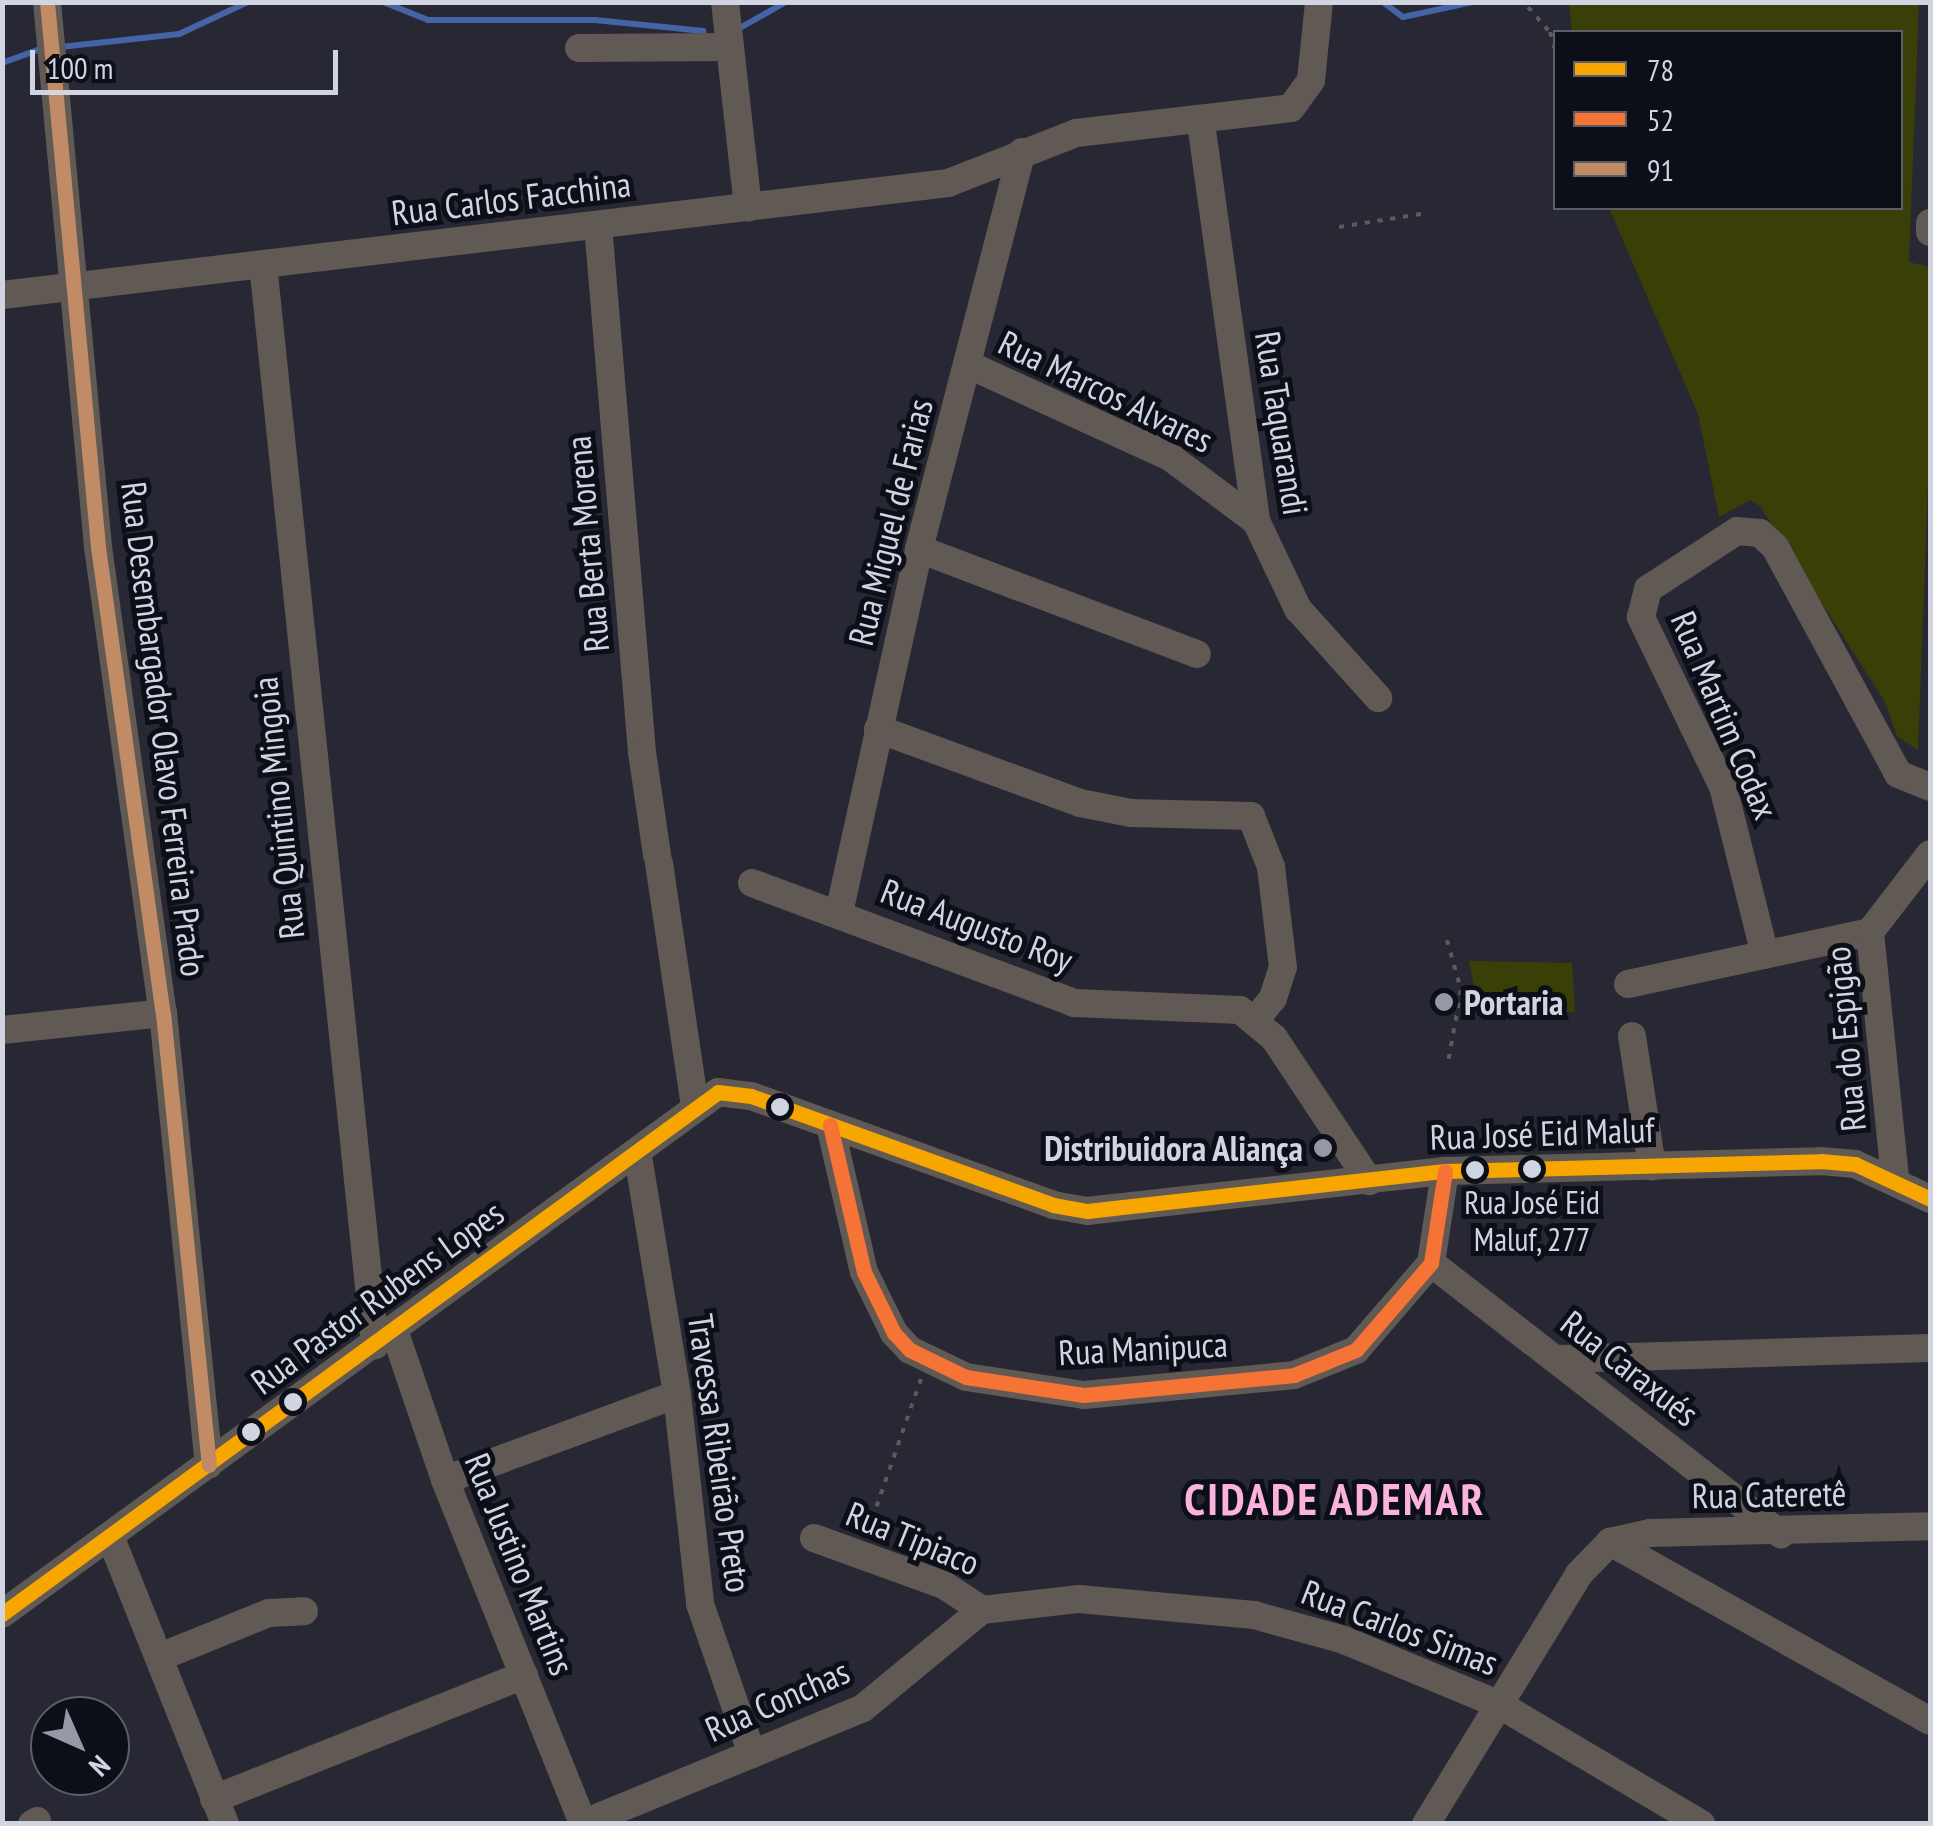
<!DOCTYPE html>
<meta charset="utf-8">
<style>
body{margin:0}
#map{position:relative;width:1933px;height:1826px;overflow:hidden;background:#272833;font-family:"PT Sans Narrow",sans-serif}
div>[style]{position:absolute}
.green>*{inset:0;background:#393f07}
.stream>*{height:6px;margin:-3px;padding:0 3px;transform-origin:3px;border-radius:3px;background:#4564a7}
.path>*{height:4px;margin-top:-2px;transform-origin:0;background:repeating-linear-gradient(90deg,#5e5a5a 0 5px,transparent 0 13px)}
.minor>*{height:28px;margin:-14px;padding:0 14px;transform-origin:14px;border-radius:14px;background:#615954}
.bus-1>*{height:15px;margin:-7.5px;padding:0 7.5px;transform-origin:7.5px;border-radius:7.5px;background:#f7a600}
.bus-2>*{height:15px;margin:-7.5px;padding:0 7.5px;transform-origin:7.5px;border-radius:7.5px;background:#f57335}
.bus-3>*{height:15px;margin:-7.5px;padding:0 7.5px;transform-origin:7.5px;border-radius:7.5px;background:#c18c65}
.dots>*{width:28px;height:28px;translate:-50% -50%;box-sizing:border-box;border:5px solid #0d0f18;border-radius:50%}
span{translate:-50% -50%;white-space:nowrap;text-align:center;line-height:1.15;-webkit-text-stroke:10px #0d0f18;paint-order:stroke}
.bus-label{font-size:32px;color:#d1d5e2}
.street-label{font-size:35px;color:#d1d5e2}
.poi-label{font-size:35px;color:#d1d5e2;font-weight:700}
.left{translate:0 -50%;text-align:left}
.right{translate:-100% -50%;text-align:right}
.district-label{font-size:45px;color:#fbb2dc;font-weight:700;letter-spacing:2.5px}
.frame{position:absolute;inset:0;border:5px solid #d1d5e2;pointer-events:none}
.legend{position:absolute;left:1553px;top:30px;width:350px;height:180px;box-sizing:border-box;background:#0d0f18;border:2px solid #5b5e69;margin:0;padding:12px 18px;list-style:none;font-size:30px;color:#d1d5e2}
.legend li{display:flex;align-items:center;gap:20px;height:50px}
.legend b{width:50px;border:2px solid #5b5e69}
.north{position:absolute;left:30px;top:1696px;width:100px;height:100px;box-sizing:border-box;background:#0d0f18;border:2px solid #5b5e69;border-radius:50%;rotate:135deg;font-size:28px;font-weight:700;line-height:40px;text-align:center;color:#d1d5e2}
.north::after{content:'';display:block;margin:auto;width:35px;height:45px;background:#9698a5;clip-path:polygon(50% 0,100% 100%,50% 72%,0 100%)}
.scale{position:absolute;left:30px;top:50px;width:308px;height:45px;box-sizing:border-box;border:5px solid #d1d5e2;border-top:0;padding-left:12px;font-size:30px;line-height:35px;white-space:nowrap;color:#d1d5e2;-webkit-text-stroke:8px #0d0f18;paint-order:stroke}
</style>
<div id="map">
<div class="green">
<div style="clip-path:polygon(1569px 3px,1919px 3px,1909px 262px,1930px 267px,1930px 432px,1918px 750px,1897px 736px,1885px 702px,1760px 506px,1750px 500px,1719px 517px,1698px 414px,1609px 208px,1900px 208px,1900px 32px,1572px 32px)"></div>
<div style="clip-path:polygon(1469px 961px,1572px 963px,1575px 1012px,1479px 1013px)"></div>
</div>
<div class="stream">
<div style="left:383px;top:2px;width:48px;rotate:21.8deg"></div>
<div style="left:428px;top:20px;width:167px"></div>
<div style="left:595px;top:20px;width:109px;rotate:5.8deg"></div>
<div style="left:1383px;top:2px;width:25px;rotate:37deg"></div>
<div style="left:1403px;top:17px;width:72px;rotate:-12.1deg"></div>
<div style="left:738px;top:29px;width:55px;rotate:-29.4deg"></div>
<div style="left:60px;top:47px;width:120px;rotate:-6.2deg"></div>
<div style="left:179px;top:34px;width:76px;rotate:-24.9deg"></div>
<div style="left:2px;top:63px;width:44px;rotate:-20.1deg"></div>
</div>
<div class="path">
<div style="left:1528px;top:7px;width:33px;rotate:49deg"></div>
<div style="left:1550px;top:32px;width:22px;rotate:74deg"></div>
<div style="left:1339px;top:227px;width:89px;rotate:-9deg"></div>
<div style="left:1447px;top:940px;width:52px;rotate:74.4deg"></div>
<div style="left:1461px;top:990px;width:73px;rotate:100.2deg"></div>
<div style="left:868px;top:1531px;width:161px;rotate:-70.8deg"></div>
</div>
<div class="minor">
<div style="left:47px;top:2px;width:547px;rotate:84.65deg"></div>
<div style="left:98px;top:547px;width:471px;rotate:82.1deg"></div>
<div style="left:163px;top:1013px;width:454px;rotate:84.2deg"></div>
<div style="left:725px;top:2px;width:207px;rotate:83.6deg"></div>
<div style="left:579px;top:48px;width:151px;rotate:-0.4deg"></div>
<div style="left:1201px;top:123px;width:402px;rotate:82.1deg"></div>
<div style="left:1256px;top:521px;width:98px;rotate:64.5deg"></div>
<div style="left:1298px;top:609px;width:120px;rotate:48deg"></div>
<div style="left:1930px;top:223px;width:9px;rotate:90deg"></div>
<div style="left:598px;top:225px;width:529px;rotate:85.23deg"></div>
<div style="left:642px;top:752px;width:104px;rotate:81.7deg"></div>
<div style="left:263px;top:264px;width:1087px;rotate:84.08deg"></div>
<div style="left:2px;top:295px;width:953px;rotate:-6.75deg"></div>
<div style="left:948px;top:183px;width:137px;rotate:-21.3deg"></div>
<div style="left:1076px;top:133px;width:216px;rotate:-6.6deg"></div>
<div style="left:1291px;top:108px;width:34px;rotate:-54deg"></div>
<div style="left:1311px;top:80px;width:78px;rotate:-84.1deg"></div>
<div style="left:969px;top:365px;width:221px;rotate:24.6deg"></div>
<div style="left:1170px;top:457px;width:107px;rotate:36.7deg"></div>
<div style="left:919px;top:549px;width:297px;rotate:20.7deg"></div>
<div style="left:878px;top:729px;width:215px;rotate:20.1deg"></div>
<div style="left:1080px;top:803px;width:52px;rotate:11.1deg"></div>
<div style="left:1131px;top:813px;width:120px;rotate:1.4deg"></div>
<div style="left:1251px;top:816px;width:55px;rotate:68.6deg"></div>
<div style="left:1271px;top:867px;width:101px;rotate:83.2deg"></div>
<div style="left:1283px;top:967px;width:33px;rotate:108deg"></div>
<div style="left:1273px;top:998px;width:27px;rotate:129deg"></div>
<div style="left:659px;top:863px;width:247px;rotate:81.6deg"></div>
<div style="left:752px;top:883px;width:344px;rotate:20.4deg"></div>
<div style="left:1074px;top:1003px;width:166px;rotate:2.4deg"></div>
<div style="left:1240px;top:1010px;width:44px;rotate:39.5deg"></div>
<div style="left:1274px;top:1038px;width:172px;rotate:56.4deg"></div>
<div style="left:839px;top:913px;width:373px;rotate:-77.6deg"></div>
<div style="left:919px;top:549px;width:410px;rotate:-75.5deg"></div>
<div style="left:1765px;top:955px;width:173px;rotate:-104deg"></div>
<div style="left:1723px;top:787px;width:189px;rotate:-115.8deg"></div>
<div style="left:1641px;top:617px;width:29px;rotate:-76deg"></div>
<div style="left:1648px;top:589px;width:106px;rotate:-33.1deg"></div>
<div style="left:1737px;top:531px;width:23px;rotate:5deg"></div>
<div style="left:1760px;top:533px;width:21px;rotate:43deg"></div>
<div style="left:1775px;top:547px;width:258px;rotate:61.5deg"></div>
<div style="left:1898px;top:774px;width:35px;rotate:22deg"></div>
<div style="left:1628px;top:984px;width:248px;rotate:-12.1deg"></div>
<div style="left:2px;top:1030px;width:162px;rotate:-6deg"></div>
<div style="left:1632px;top:1036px;width:132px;rotate:81.3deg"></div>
<div style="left:830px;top:1125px;width:151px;rotate:77deg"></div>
<div style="left:864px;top:1272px;width:68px;rotate:63.8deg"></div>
<div style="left:894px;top:1333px;width:23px;rotate:47deg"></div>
<div style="left:910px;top:1350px;width:62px;rotate:25.7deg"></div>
<div style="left:966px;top:1377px;width:119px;rotate:8.7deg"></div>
<div style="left:1084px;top:1395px;width:211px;rotate:-5.4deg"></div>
<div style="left:1294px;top:1375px;width:67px;rotate:-22deg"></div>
<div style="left:1356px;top:1350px;width:115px;rotate:-49.2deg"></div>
<div style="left:1431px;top:1263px;width:93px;rotate:-81.3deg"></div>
<div style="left:638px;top:1156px;width:241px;rotate:80.7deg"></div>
<div style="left:677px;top:1394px;width:211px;rotate:83.7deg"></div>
<div style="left:700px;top:1604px;width:159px;rotate:70.9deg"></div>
<div style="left:1895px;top:1178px;width:247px;rotate:-95.8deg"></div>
<div style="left:1870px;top:932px;width:98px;rotate:-52.4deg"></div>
<div style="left:1431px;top:1263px;width:443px;rotate:37.8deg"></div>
<div style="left:394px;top:1330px;width:158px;rotate:71.2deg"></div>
<div style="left:445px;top:1480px;width:371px;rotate:68.1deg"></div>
<div style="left:1560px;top:1359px;width:370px;rotate:-1.7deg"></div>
<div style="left:445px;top:1480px;width:247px;rotate:-20.3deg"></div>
<div style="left:110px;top:1536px;width:310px;rotate:68.2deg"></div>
<div style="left:814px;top:1538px;width:138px;rotate:19.9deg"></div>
<div style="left:944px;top:1585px;width:45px;rotate:33.3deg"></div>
<div style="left:1610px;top:1542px;width:367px;rotate:29.2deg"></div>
<div style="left:2px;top:1614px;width:886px;rotate:-36.09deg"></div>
<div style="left:718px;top:1092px;width:33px;rotate:7deg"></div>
<div style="left:751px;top:1096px;width:321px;rotate:19.8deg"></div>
<div style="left:1053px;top:1205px;width:35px;rotate:10deg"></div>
<div style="left:1087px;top:1211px;width:360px;rotate:-6.4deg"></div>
<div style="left:1445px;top:1171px;width:376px;rotate:-1.5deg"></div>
<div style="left:1821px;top:1161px;width:34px;rotate:5deg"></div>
<div style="left:1855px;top:1164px;width:83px;rotate:25deg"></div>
<div style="left:160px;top:1657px;width:118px;rotate:-22deg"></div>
<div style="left:269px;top:1613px;width:35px;rotate:-3deg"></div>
<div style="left:214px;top:1799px;width:334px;rotate:-21.8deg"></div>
<div style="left:32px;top:1824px;width:6px;rotate:-31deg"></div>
<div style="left:582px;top:1824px;width:304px;rotate:-22.4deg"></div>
<div style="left:863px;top:1708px;width:154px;rotate:-39.5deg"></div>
<div style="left:982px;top:1610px;width:98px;rotate:-6.5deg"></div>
<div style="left:1079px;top:1599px;width:176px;rotate:5.2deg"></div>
<div style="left:1254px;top:1615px;width:93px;rotate:15.5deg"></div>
<div style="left:1344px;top:1640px;width:169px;rotate:22.6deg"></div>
<div style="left:1500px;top:1705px;width:234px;rotate:30.6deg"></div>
<div style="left:1426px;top:1824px;width:293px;rotate:-58.5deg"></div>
<div style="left:1579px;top:1574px;width:45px;rotate:-45.9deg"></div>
<div style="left:1610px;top:1542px;width:41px;rotate:-12.7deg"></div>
<div style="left:1650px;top:1533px;width:280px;rotate:-1.4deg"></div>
</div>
<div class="bus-1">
<div style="left:2px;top:1614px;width:886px;rotate:-36.09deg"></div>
<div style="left:718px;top:1092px;width:33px;rotate:7deg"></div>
<div style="left:751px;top:1096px;width:321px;rotate:19.8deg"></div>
<div style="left:1053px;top:1205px;width:35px;rotate:10deg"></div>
<div style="left:1087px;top:1211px;width:360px;rotate:-6.4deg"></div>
<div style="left:1445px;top:1171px;width:376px;rotate:-1.5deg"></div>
<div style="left:1821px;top:1161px;width:34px;rotate:5deg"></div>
<div style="left:1855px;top:1164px;width:83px;rotate:25deg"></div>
</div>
<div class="bus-2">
<div style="left:830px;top:1125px;width:151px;rotate:77deg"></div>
<div style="left:864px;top:1272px;width:68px;rotate:63.8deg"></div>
<div style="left:894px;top:1333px;width:23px;rotate:47deg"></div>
<div style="left:910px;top:1350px;width:62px;rotate:25.7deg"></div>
<div style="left:966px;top:1377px;width:119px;rotate:8.7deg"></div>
<div style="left:1084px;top:1395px;width:211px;rotate:-5.4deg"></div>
<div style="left:1294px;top:1375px;width:67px;rotate:-22deg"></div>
<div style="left:1356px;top:1350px;width:115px;rotate:-49.2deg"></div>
<div style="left:1431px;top:1263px;width:93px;rotate:-81.3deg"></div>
</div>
<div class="bus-3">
<div style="left:47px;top:2px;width:547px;rotate:84.65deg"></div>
<div style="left:98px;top:547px;width:471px;rotate:82.1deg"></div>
<div style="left:163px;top:1013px;width:454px;rotate:84.2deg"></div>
</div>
<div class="dots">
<div style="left:1444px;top:1002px;background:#9698a5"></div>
<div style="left:780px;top:1107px;background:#d1d5e2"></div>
<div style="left:1323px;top:1148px;background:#9698a5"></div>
<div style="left:1532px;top:1169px;background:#d1d5e2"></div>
<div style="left:1475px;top:1170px;background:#d1d5e2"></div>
<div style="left:293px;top:1402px;background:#d1d5e2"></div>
<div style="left:251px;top:1432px;background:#d1d5e2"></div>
</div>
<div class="bus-label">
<span style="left:1532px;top:1221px">Rua José Eid<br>Maluf, 277</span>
</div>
<div class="street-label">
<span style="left:511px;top:198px;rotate:-7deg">Rua Carlos Facchina</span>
<span style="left:1106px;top:391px;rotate:26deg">Rua Marcos Alvares</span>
<span style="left:1282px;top:423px;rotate:81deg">Rua Taquarandi</span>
<span style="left:890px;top:522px;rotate:-76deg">Rua Miguel de Farias</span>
<span style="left:587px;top:544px;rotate:-95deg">Rua Berta Morena</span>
<span style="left:1725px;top:715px;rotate:67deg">Rua Martim Codax</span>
<span style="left:164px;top:729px;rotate:83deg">Rua Desembargador Olavo Ferreira Prado</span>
<span style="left:278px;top:808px;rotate:-96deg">Rua Quintino Mingoia</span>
<span style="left:977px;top:925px;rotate:21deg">Rua Augusto Roy</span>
<span style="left:1845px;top:1039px;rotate:-95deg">Rua do Espigão</span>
<span style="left:1542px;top:1133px;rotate:-2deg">Rua José Eid Maluf</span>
<span style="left:377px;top:1297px;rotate:-36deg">Rua Pastor Rubens Lopes</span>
<span style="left:1143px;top:1348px;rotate:-3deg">Rua Manipuca</span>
<span style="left:1630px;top:1368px;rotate:38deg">Rua Caraxués</span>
<span style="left:720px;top:1453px;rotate:82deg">Travessa Ribeirão Preto</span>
<span style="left:1769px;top:1494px;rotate:-1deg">Rua Cateretê</span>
<span style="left:913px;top:1538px;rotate:22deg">Rua Tipiaco</span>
<span style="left:520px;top:1564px;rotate:68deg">Rua Justino Martins</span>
<span style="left:1400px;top:1627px;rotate:21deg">Rua Carlos Simas</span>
<span style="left:777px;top:1700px;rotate:-24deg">Rua Conchas</span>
</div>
<div class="poi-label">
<span class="left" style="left:1464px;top:1002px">Portaria</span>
<span class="right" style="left:1303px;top:1148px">Distribuidora Aliança</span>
</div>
<div class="district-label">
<span style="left:1335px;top:1499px">CIDADE ADEMAR</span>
</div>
<div class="frame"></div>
<ul class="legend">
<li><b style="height:12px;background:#f7a600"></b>78</li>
<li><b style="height:12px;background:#f57335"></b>52</li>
<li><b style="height:12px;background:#c18c65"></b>91</li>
</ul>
<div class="north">N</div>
<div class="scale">100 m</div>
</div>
